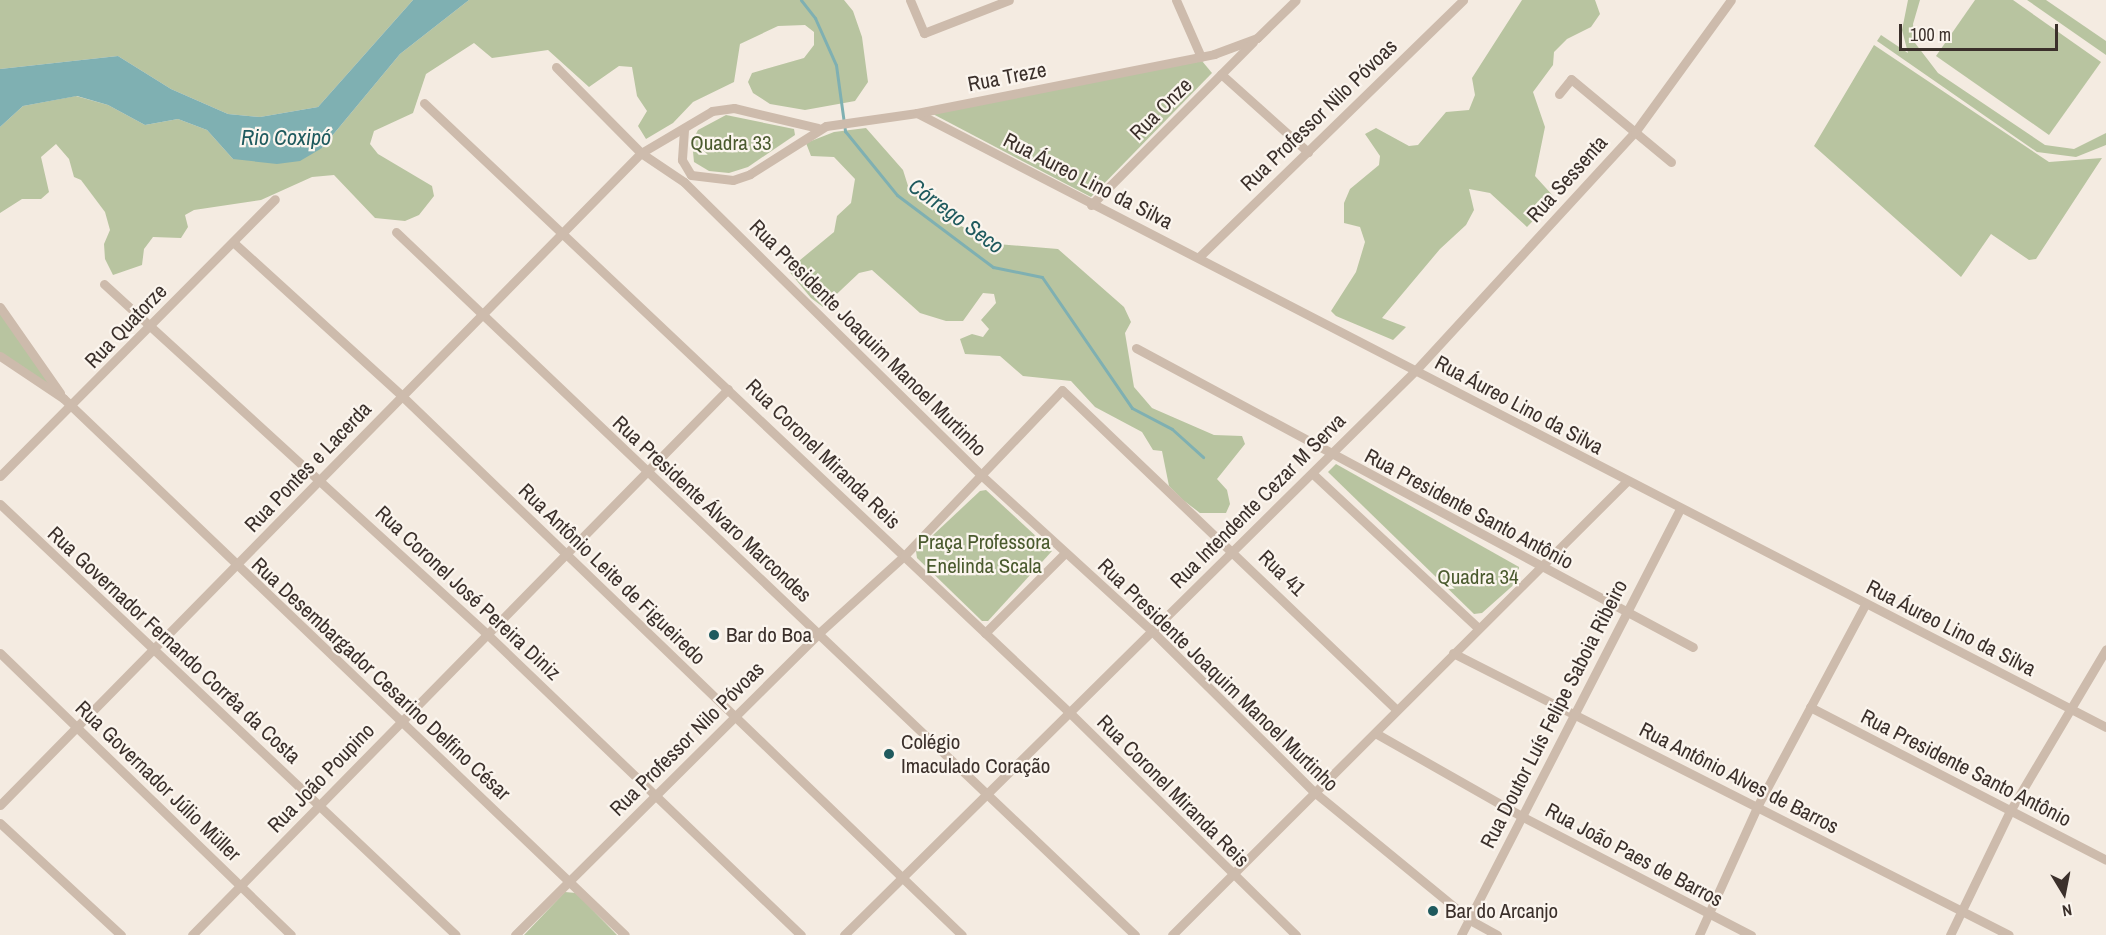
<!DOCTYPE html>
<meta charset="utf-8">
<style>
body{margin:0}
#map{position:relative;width:2106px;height:935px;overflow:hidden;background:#f4ebe1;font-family:"Archivo Narrow",sans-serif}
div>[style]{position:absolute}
.green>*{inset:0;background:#b8c4a0}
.water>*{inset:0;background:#7fb0b2}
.stream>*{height:3px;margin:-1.5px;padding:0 1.5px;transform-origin:1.5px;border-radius:1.5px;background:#7fb0b2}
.street>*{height:9px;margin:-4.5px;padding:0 4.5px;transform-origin:4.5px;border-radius:4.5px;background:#cdbbac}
.dots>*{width:16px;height:16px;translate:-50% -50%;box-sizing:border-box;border:3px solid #fbf5ee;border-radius:50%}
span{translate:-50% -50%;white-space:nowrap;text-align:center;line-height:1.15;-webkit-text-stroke:4.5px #fbf5ee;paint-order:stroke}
.street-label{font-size:21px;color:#3b302b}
.park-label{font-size:21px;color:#4a5a2e}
.poi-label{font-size:21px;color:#3b302b}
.left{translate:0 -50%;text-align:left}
.water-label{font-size:22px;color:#1f5a5e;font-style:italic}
.north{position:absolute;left:2034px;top:863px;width:60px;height:60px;-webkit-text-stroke:4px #fbf5ee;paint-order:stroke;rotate:170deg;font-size:16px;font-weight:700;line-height:24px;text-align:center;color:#3b302b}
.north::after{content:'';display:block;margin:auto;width:21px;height:27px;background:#3b302b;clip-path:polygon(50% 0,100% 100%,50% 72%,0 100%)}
.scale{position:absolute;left:1899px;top:24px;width:159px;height:27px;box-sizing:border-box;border:3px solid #3b302b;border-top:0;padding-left:8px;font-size:18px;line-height:21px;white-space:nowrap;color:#3b302b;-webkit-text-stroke:4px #fbf5ee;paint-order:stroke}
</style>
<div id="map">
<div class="green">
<div style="clip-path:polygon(0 0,413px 0,318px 107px,260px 117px,228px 114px,171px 89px,118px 56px,0 69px)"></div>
<div style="clip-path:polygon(469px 0,844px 0,853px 11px,862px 37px,868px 82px,855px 101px,805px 110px,770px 104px,753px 93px,748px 82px,752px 73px,804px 58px,814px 45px,814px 32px,805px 25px,778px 26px,740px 44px,734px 82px,693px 102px,673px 123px,646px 139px,638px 126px,647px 111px,637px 96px,632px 67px,619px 66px,589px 87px,548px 50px,492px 58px,474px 43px,426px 74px,413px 113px,374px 131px,370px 144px,378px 154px,432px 186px,434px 196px,419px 215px,405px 221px,375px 218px,334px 175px,312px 177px,261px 200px,194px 210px,185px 215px,188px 227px,181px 238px,153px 237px,144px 249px,142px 265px,113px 275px,105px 259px,104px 244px,110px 230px,105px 212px,81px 180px,74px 177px,69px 159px,56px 144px,41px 157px,49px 192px,41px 199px,22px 199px,0 213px,0 127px,23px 106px,76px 96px,108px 105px,145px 125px,178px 119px,207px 130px,233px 159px,322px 148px,400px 54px)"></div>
<div style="clip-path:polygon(1522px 0,1595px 0,1600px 14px,1591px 27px,1567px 39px,1554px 52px,1553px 65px,1533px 92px,1545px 127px,1535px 176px,1555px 198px,1527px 227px,1490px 193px,1469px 189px,1474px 210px,1466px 225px,1440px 249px,1382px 318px,1406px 327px,1393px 340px,1336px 316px,1331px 311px,1356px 272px,1365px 242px,1360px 227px,1344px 223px,1344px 203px,1350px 189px,1379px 165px,1380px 156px,1365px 134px,1376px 128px,1409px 146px,1418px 145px,1446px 112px,1469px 110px,1475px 95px,1472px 78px)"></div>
<div style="clip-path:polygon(1908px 0,1920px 0,1913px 24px,1915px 43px,1938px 73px,2045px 145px,2074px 149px,2106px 133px,2106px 145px,2076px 157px,2037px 152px,1877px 41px,1881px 35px,1908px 53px,1902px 30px)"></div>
<div style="clip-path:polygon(1975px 0,2013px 0,2101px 62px,2049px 135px,1936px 56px)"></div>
<div style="clip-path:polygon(2027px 0,2046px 0,2106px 41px,2106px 55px)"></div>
<div style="clip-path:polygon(1874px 45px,2049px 162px,2102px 158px,2036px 259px,2029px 260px,1991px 234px,1961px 277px,1814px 146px)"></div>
<div style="clip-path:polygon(1202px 61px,1212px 73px,1091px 197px,931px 113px)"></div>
<div style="clip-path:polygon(726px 115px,794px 129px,795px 135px,748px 167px,729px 173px,709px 171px,694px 162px,692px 141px,698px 130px)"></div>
<div style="clip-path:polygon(866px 128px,903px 170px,909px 189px,949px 220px,997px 244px,1058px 249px,1124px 307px,1131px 322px,1125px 333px,1134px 387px,1152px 408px,1214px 435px,1242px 436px,1245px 444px,1217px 479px,1227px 490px,1230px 504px,1226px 513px,1200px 513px,1183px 500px,1169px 486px,1162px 451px,1153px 450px,1142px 432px,1095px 407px,1071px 381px,1023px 376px,1000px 356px,965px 354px,960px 339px,972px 334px,983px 337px,989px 329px,981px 320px,996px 303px,994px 294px,983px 293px,963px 321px,946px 321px,920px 313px,872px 270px,859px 273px,823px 307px,811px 298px,788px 270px,834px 232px,837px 216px,851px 203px,855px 179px,834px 157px,811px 156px,806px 143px,834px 132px)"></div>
<div style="clip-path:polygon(0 310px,56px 390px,0 354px)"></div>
<div style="clip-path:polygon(1336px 464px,1519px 567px,1518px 581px,1482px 613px,1474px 614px,1328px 472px)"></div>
<div style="clip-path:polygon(986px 490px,1052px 551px,988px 621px,982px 621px,917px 558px,916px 551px,980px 491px)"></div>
<div style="clip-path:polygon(565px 892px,576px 893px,617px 935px,524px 935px)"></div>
</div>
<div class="water">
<div style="clip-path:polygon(413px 0,469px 0,400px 54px,322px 148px,300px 161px,277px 164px,233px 159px,207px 130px,178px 119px,145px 125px,108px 105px,77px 96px,23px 106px,0 127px,0 69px,118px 56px,171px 89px,228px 114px,260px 117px,318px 107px)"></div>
</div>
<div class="stream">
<div style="left:801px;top:0;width:23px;rotate:52deg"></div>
<div style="left:815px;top:18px;width:51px;rotate:65.9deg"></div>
<div style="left:836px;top:65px;width:67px;rotate:82.2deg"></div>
<div style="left:845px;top:131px;width:82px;rotate:50.9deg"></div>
<div style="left:897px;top:195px;width:120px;rotate:36.9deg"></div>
<div style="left:993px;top:267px;width:50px;rotate:11.5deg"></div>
<div style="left:1042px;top:277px;width:159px;rotate:55.5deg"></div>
<div style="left:1132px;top:408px;width:45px;rotate:27.7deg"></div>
<div style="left:1172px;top:429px;width:42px;rotate:42.1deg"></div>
</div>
<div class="street">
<div style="left:910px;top:0;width:36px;rotate:67deg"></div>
<div style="left:924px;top:33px;width:91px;rotate:-21.2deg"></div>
<div style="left:1176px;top:0;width:62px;rotate:66.3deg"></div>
<div style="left:556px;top:67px;width:121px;rotate:45.3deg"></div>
<div style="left:641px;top:153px;width:52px;rotate:34deg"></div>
<div style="left:684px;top:182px;width:417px;rotate:44.6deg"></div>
<div style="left:981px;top:475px;width:231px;rotate:42.4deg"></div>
<div style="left:1152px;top:631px;width:227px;rotate:44.8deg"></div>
<div style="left:1313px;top:791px;width:203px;rotate:39.4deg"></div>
<div style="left:1470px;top:920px;width:31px;rotate:29deg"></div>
<div style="left:1221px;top:74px;width:117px;rotate:41.9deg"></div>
<div style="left:1559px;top:94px;width:19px;rotate:-51deg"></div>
<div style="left:1571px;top:79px;width:130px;rotate:39.7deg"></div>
<div style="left:424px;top:103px;width:888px;rotate:43.36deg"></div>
<div style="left:1070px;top:713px;width:317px;rotate:44.5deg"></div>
<div style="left:917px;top:113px;width:1338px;rotate:27.31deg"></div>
<div style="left:684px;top:130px;width:30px;rotate:94deg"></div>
<div style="left:682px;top:160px;width:17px;rotate:59deg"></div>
<div style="left:691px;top:175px;width:42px;rotate:6.8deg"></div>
<div style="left:733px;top:180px;width:18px;rotate:-19deg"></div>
<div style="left:750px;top:174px;width:90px;rotate:-32.3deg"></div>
<div style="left:826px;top:126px;width:92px;rotate:-8.1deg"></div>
<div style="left:917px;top:113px;width:303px;rotate:-11.2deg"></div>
<div style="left:1214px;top:54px;width:46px;rotate:-20.4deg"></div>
<div style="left:1257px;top:38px;width:54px;rotate:-44.3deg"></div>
<div style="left:1091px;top:205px;width:230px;rotate:-45.2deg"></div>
<div style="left:396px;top:232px;width:1020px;rotate:43.57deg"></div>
<div style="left:233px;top:242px;width:229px;rotate:42.3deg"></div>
<div style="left:402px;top:396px;width:777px;rotate:43.91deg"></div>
<div style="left:1200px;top:256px;width:367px;rotate:-44.2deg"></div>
<div style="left:104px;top:284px;width:519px;rotate:42.42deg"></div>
<div style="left:487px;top:634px;width:435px;rotate:43.8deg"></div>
<div style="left:0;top:307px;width:105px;rotate:55.1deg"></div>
<div style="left:1136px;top:348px;width:632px;rotate:28.23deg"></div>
<div style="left:0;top:356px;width:76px;rotate:33.7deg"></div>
<div style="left:63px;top:398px;width:777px;rotate:43.7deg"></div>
<div style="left:1313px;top:474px;width:226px;rotate:43deg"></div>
<div style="left:0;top:476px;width:390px;rotate:-45.2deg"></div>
<div style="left:0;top:504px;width:627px;rotate:43.39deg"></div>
<div style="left:985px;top:633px;width:112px;rotate:-45deg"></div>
<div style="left:0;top:653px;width:405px;rotate:44.1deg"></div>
<div style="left:1453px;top:653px;width:623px;rotate:26.89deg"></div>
<div style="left:1810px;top:707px;width:333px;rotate:27.3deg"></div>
<div style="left:1377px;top:734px;width:168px;rotate:29.6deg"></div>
<div style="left:1523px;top:817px;width:257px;rotate:27.4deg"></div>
<div style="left:0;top:805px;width:914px;rotate:-45.49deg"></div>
<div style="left:641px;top:153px;width:82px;rotate:-30.6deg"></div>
<div style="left:712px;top:111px;width:22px;rotate:-8deg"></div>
<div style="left:734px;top:108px;width:86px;rotate:13.4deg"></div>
<div style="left:0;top:823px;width:165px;rotate:42.8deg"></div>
<div style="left:192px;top:935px;width:765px;rotate:-45.53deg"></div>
<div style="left:515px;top:935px;width:429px;rotate:-44.8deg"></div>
<div style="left:819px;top:633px;width:115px;rotate:-42.2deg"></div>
<div style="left:904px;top:556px;width:229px;rotate:-46.4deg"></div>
<div style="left:1062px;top:390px;width:462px;rotate:43.7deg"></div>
<div style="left:844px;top:935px;width:803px;rotate:-44.65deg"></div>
<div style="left:1415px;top:371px;width:325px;rotate:-47.4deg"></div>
<div style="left:1635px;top:132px;width:163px;rotate:-54deg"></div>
<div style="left:1172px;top:935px;width:641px;rotate:-44.94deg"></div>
<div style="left:1461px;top:935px;width:478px;rotate:-62.8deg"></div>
<div style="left:1699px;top:935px;width:143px;rotate:-65.6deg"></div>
<div style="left:1758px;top:805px;width:227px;rotate:-61.9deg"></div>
<div style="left:1950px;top:935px;width:138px;rotate:-64.2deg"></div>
<div style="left:2010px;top:811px;width:188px;rotate:-59.3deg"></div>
</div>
<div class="dots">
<div style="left:714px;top:635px;background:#1f5a5e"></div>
<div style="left:889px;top:754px;background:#1f5a5e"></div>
<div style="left:1433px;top:911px;background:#1f5a5e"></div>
</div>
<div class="street-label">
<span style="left:1007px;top:77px;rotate:-11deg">Rua Treze</span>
<span style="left:1161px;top:109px;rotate:-45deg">Rua Onze</span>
<span style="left:1319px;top:115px;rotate:-44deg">Rua Professor Nilo Póvoas</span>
<span style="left:1567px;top:179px;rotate:-48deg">Rua Sessenta</span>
<span style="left:1088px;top:181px;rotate:27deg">Rua Áureo Lino da Silva</span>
<span style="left:126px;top:326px;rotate:-46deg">Rua Quatorze</span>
<span style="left:868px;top:338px;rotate:45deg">Rua Presidente Joaquim Manoel Murtinho</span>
<span style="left:1519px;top:405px;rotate:28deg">Rua Áureo Lino da Silva</span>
<span style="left:823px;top:454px;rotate:44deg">Rua Coronel Miranda Reis</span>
<span style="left:308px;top:467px;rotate:-46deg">Rua Pontes e Lacerda</span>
<span style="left:1258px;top:501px;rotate:-45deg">Rua Intendente Cezar M Serva</span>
<span style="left:712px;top:509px;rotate:43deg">Rua Presidente Álvaro Marcondes</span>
<span style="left:1469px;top:509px;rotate:28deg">Rua Presidente Santo Antônio</span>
<span style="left:1282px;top:573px;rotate:44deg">Rua 41</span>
<span style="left:612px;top:574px;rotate:44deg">Rua Antônio Leite de Figueiredo</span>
<span style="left:468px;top:593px;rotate:43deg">Rua Coronel José Pereira Diniz</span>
<span style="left:1951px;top:628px;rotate:27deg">Rua Áureo Lino da Silva</span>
<span style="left:174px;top:645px;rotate:43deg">Rua Governador Fernando Corrêa da Costa</span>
<span style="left:1218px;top:675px;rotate:44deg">Rua Presidente Joaquim Manoel Murtinho</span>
<span style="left:381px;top:679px;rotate:43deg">Rua Desembargador Cesarino Delfino César</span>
<span style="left:1554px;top:714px;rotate:-63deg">Rua Doutor Luís Felipe Saboia Ribeiro</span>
<span style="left:687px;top:739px;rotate:-45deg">Rua Professor Nilo Póvoas</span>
<span style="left:1966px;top:768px;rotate:27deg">Rua Presidente Santo Antônio</span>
<span style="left:321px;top:778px;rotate:-46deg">Rua João Poupino</span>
<span style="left:1739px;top:778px;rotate:27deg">Rua Antônio Alves de Barros</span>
<span style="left:158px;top:781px;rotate:44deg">Rua Governador Júlio Müller</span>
<span style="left:1173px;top:791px;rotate:45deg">Rua Coronel Miranda Reis</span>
<span style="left:1634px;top:855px;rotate:28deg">Rua João Paes de Barros</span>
</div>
<div class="park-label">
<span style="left:731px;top:143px">Quadra 33</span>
<span style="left:984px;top:554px">Praça Professora<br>Enelinda Scala</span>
<span style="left:1478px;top:577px">Quadra 34</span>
</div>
<div class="poi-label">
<span class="left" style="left:726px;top:635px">Bar do Boa</span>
<span class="left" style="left:901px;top:754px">Colégio<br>Imaculado Coração</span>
<span class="left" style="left:1445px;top:911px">Bar do Arcanjo</span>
</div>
<div class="water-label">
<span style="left:286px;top:138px">Rio Coxipó</span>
<span style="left:956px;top:216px;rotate:36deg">Córrego Seco</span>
</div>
<div class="north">N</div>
<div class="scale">100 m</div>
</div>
